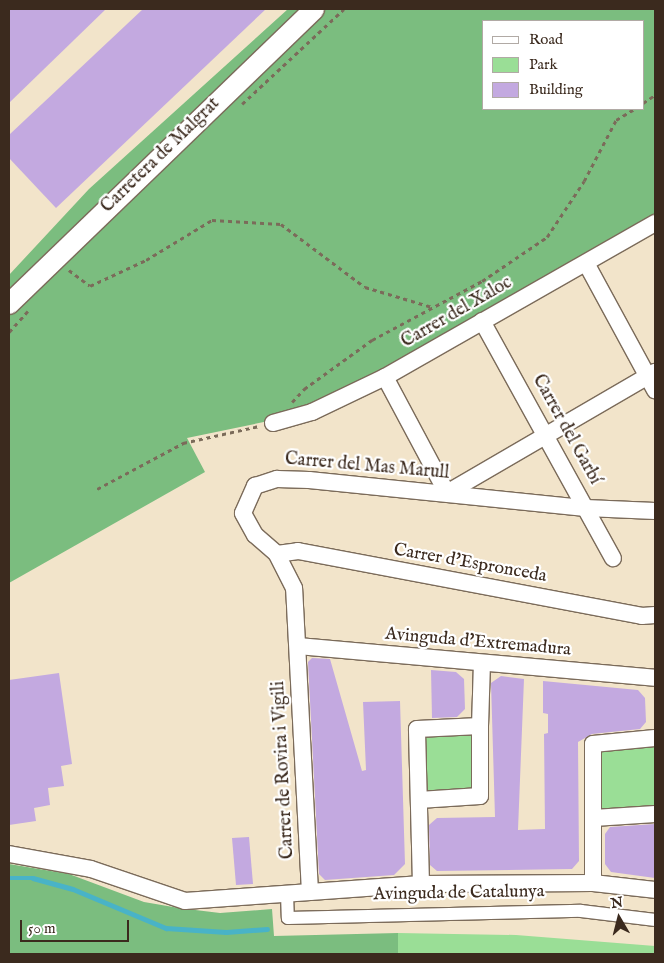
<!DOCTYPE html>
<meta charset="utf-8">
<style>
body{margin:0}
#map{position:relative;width:664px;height:963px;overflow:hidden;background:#f2e4ca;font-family:"IM FELL English",serif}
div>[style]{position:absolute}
.green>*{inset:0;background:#9ade96}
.forest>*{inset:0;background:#7bbd7f}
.stream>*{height:4.5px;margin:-2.25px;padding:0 2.25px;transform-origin:2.25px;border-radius:2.25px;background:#49b3c7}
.building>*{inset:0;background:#c3a9e0}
.path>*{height:2.5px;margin-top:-1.25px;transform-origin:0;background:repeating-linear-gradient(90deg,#7b6b5a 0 4px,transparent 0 8px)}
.roads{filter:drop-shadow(1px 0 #7b6b5a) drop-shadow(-1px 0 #7b6b5a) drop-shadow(0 1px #7b6b5a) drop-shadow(0 -1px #7b6b5a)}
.pedestrian>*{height:12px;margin:-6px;padding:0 6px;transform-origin:6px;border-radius:6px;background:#fff}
.minor>*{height:16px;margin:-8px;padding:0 8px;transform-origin:8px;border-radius:8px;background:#fff}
.tertiary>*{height:20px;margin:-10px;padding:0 10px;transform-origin:10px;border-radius:10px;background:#fff}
span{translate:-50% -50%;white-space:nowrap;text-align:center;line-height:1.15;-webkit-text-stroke:4.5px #fff;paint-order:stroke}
.street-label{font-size:18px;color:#3b2a1e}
.frame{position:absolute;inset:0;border:10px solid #3b2a1e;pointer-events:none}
.legend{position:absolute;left:482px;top:20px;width:162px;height:90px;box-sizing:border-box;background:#fff;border:1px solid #b1aaa5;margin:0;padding:6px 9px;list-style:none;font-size:15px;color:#3b2a1e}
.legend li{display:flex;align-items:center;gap:10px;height:25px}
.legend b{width:25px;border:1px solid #b1aaa5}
.north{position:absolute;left:594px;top:893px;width:50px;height:50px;-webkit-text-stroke:4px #fff;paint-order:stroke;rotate:352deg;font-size:14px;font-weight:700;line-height:20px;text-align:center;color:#3b2a1e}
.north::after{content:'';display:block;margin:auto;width:18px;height:22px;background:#3b2a1e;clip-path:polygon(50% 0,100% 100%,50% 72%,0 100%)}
.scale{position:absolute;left:20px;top:920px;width:109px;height:22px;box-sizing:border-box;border:2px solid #3b2a1e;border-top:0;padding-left:6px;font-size:15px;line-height:18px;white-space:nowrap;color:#3b2a1e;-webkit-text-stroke:4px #fff;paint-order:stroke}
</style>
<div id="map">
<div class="green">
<div style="clip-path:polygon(480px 726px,482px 796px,419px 800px,422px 728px)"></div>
<div style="clip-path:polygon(655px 738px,655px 814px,594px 818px,593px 744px)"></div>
<div style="clip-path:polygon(398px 933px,516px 935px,655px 946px,655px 954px,398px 954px)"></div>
</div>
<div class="forest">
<div style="clip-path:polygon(evenodd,288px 9px,655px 9px,655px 223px,312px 412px,187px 438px,205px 472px,9px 583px,9px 275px,89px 189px,288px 9px,483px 21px,643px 21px,643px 109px,483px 109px,483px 21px)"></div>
<div style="clip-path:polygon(9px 864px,69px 874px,144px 902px,179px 908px,220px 913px,272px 909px,274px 936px,398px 933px,398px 954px,9px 954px)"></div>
</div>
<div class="stream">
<div style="left:9px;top:878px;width:24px"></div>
<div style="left:33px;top:878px;width:41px;rotate:15.4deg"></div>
<div style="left:73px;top:889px;width:101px;rotate:22.8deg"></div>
<div style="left:166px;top:928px;width:60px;rotate:3.8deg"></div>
<div style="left:226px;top:932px;width:41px;rotate:-4.2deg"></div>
</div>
<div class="building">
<div style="clip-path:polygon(9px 9px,106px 9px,9px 103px)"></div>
<div style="clip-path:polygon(143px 9px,266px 9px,56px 208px,9px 158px,9px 135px)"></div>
<div style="clip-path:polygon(312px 658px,330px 659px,362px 771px,366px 770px,363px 702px,400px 701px,405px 864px,394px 875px,325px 880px,319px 874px,308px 662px)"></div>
<div style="clip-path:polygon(431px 670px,456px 672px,464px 679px,465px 709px,457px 717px,432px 718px)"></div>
<div style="clip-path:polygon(59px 673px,72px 764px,61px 766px,64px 786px,48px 788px,50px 805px,34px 808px,36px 821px,9px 825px,9px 680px)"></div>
<div style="clip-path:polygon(501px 676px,524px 679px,518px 830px,545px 829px,544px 734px,548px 733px,548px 714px,543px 713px,543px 681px,638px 690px,645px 698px,646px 722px,640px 729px,592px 734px,578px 742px,579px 861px,572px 869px,437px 871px,430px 865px,429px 825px,437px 818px,495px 817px,491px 683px)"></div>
<div style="clip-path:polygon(655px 824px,655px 878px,611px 872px,605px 864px,605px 834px,610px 827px)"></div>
<div style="clip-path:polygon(249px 837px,253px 884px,236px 885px,232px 838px)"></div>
</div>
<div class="path">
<div style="left:643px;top:103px;width:14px;rotate:-34deg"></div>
<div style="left:242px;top:104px;width:139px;rotate:-43deg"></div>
<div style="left:69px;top:270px;width:26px;rotate:37deg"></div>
<div style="left:90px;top:286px;width:62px;rotate:-24.9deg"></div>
<div style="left:146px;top:260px;width:77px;rotate:-31.2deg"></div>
<div style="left:212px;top:220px;width:69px;rotate:3.3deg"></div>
<div style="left:281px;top:224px;width:105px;rotate:36.9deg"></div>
<div style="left:365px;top:287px;width:70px;rotate:16.6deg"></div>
<div style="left:9px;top:332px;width:28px;rotate:-48deg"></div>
<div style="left:292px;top:402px;width:18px;rotate:-47deg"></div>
<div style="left:304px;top:389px;width:84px;rotate:-35.8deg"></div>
<div style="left:372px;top:340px;width:125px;rotate:-28.2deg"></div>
<div style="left:482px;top:281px;width:78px;rotate:-34.1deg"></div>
<div style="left:547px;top:237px;width:67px;rotate:-56.5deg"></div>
<div style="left:584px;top:181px;width:69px;rotate:-62.3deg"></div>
<div style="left:616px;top:120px;width:21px;rotate:-31deg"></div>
<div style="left:97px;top:489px;width:98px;rotate:-28.1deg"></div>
<div style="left:183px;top:443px;width:78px;rotate:-12.6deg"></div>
</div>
<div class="roads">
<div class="pedestrian">
<div style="left:287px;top:894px;width:24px;rotate:88deg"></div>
<div style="left:288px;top:918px;width:293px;rotate:-1.4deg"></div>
<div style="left:581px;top:911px;width:75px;rotate:6.9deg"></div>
</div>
<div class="minor">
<div style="left:586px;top:263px;width:145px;rotate:61.5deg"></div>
<div style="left:482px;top:321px;width:271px;rotate:61.1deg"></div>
<div style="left:385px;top:377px;width:132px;rotate:61.9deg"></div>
<div style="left:447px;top:493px;width:241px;rotate:-30.2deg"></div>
<div style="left:273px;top:423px;width:41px;rotate:-15.8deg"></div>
<div style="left:312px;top:412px;width:81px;rotate:-25.6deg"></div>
<div style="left:385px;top:377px;width:311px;rotate:-29.7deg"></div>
<div style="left:277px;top:554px;width:21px;rotate:-8deg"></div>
<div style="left:298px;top:551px;width:350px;rotate:10.7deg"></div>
<div style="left:642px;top:616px;width:13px;rotate:-4deg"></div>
<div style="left:298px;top:646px;width:358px;rotate:5.1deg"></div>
<div style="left:419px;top:800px;width:61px;rotate:-3.8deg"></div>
<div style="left:480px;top:796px;width:70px;rotate:-90deg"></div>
<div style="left:594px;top:818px;width:61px;rotate:-3.8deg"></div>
<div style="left:9px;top:854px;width:83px;rotate:10.4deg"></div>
<div style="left:91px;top:869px;width:99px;rotate:18.8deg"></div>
<div style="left:185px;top:901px;width:237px;rotate:-4.1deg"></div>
<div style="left:421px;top:884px;width:172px;rotate:-0.3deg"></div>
<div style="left:593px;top:883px;width:62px;rotate:6.4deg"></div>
<div style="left:593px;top:883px;width:139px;rotate:-90deg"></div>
<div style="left:593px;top:744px;width:62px;rotate:-5.5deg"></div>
<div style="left:421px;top:884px;width:155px;rotate:-91.5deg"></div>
<div style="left:417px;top:729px;width:63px;rotate:-2.7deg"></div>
<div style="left:480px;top:726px;width:62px;rotate:-88.2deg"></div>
<div style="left:310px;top:892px;width:304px;rotate:-93deg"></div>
<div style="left:294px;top:588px;width:38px;rotate:-117deg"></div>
<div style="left:277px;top:554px;width:29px;rotate:-139deg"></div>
<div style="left:255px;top:535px;width:25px;rotate:-119deg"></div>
<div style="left:243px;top:513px;width:30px;rotate:-66deg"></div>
<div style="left:255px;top:486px;width:23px;rotate:-18deg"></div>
<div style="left:277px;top:479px;width:32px;rotate:2deg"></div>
<div style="left:309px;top:480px;width:278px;rotate:5.8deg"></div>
<div style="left:586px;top:508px;width:69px;rotate:2.5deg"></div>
</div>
<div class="tertiary">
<div style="left:9px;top:304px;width:424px;rotate:-44deg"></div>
</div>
</div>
<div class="street-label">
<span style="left:161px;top:156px;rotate:-44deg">Carretera de Malgrat</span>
<span style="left:457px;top:313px;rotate:-30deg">Carrer del Xaloc</span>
<span style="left:566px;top:430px;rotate:61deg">Carrer del Garbí</span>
<span style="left:367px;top:467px;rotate:5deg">Carrer del Mas Marull</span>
<span style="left:470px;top:564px;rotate:10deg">Carrer d'Espronceda</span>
<span style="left:478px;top:643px;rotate:5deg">Avinguda d'Extremadura</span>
<span style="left:284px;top:770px;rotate:-93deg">Carrer de Rovira i Vigili</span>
<span style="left:459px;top:894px;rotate:-1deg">Avinguda de Catalunya</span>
</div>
<div class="frame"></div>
<ul class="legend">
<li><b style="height:6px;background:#fff"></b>Road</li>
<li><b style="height:14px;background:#9ade96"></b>Park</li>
<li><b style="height:14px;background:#c3a9e0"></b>Building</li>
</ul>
<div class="north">N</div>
<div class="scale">50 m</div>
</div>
